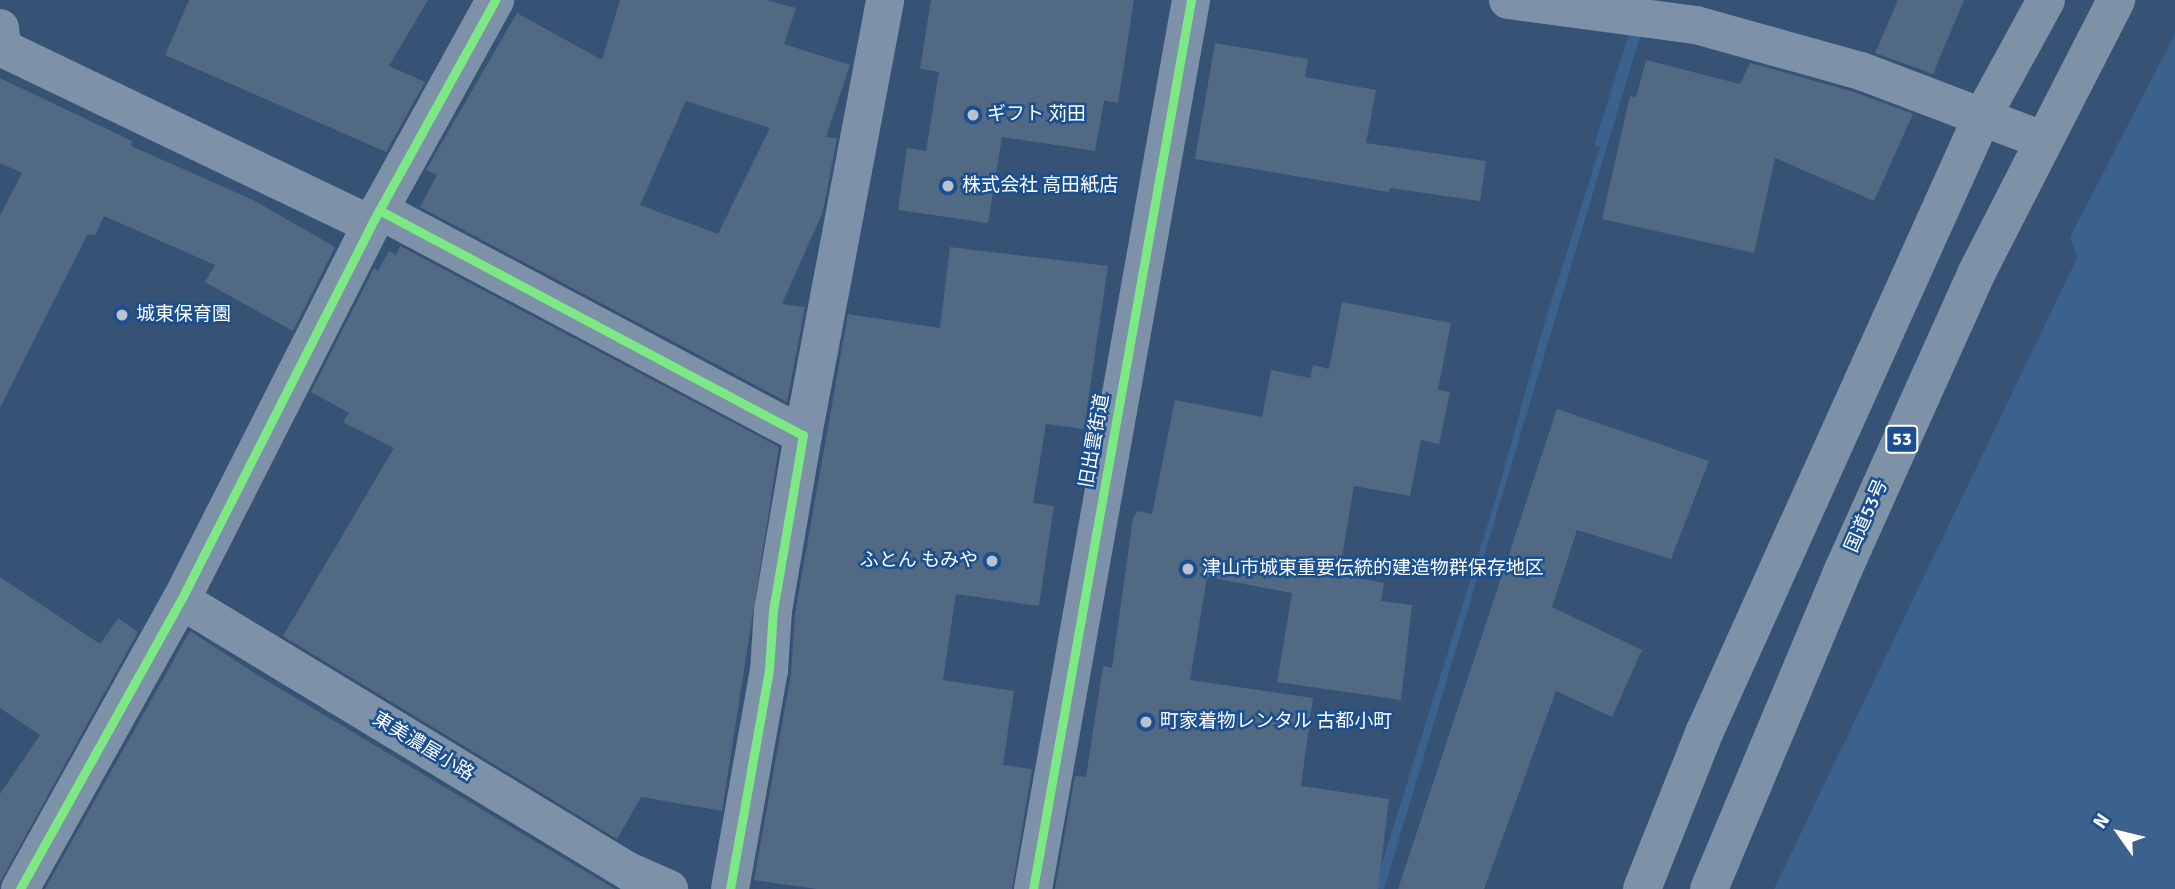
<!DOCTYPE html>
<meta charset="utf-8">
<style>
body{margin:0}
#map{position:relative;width:2175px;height:889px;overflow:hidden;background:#365274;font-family:Signika,"Noto Sans JP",sans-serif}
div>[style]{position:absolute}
.water>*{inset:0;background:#3b618d}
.building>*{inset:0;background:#526984}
.street>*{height:38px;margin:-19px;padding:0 19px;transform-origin:19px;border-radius:19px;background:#7d92a8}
.highway>*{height:38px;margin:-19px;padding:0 19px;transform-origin:19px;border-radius:19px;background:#7e92a7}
.cycleway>*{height:9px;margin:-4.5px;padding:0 4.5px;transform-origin:4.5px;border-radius:4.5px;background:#7ce984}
.dots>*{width:19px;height:19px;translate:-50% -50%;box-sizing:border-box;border:4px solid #1b4f8f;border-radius:50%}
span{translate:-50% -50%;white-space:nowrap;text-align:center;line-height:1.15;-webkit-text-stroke:5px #1b4f8f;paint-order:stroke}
.shield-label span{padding:2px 5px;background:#1b4f8f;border:2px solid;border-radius:5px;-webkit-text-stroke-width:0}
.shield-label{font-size:18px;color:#fff;font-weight:700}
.poi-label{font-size:19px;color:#fff}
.left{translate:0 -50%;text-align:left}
.right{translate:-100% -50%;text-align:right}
.street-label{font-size:19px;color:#fff}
.north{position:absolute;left:2084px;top:798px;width:70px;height:70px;-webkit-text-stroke:5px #1b4f8f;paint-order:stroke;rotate:304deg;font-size:19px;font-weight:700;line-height:28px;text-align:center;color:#fff}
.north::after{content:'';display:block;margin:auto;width:24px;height:32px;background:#fff;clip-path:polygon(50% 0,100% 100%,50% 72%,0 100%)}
</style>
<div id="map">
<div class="water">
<div style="clip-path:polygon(1651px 0,1384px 889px,1374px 889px,1499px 488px,1542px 331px,1600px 147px,1594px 145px,1629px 34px)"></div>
<div style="clip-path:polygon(2175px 34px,2175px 889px,1774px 889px,2077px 258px,2070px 237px)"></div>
</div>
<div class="building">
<div style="clip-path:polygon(189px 0,428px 0,389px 66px,425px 82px,386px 152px,165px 55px)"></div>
<div style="clip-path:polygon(evenodd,620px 0,766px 0,796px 8px,784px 44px,850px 65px,826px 137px,837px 138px,823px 211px,782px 304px,805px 307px,787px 402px,420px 207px,437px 175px,426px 170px,517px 13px,602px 60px,620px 0,686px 101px,770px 128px,718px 234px,640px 205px,686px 101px)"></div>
<div style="clip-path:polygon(931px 0,1134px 0,1118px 103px,1104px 101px,1095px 151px,1002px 137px,988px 223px,898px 210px,907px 148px,926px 151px,939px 72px,920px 69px)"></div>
<div style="clip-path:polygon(1898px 0,1964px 0,1933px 74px,1875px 53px)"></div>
<div style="clip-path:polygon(1215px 43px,1308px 59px,1305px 77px,1376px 90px,1366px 143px,1486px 161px,1480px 201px,1390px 188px,1389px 192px,1195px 159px)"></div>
<div style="clip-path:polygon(1646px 60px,1740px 84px,1750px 63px,1854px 92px,1913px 114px,1874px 201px,1775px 158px,1754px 253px,1602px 219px,1630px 96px,1636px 97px)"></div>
<div style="clip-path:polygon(0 78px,132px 141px,131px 146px,253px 200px,335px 247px,293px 331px,205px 282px,215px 265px,104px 216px,96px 234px,87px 235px,0 408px,0 216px,22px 173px,0 163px)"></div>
<div style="clip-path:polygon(400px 246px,779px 447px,722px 811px,641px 797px,617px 839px,283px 636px,394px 448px,343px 422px,349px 413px,311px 392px,374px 268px,378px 271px,389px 251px,396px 255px)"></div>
<div style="clip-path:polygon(950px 247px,1108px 266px,1084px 429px,1046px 424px,1033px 503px,1054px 506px,1039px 606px,956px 594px,943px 680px,1014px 691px,1003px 765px,1032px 769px,1012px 889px,817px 889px,754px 880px,791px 674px,795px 613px,848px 314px,940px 328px)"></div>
<div style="clip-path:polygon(1342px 302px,1451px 323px,1438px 390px,1450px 392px,1439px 444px,1421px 440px,1410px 496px,1354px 486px,1339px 574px,1384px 583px,1381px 601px,1412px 605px,1401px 700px,1277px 682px,1292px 593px,1207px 577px,1190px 680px,1313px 698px,1301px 786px,1389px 799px,1378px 889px,1055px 889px,1075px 776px,1086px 777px,1103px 666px,1112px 668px,1133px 518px,1138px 511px,1152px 514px,1175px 400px,1262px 417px,1271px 370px,1310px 378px,1313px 365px,1329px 369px)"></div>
<div style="clip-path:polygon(1557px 409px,1709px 461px,1671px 559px,1577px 530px,1552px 607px,1642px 650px,1612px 717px,1556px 691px,1484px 889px,1398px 889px)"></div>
<div style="clip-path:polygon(0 577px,100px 644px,118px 618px,138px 632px,0 882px,0 794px,40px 735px,0 708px)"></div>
<div style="clip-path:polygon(190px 631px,259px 676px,615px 889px,45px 889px)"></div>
</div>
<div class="street">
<div style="left:1508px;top:0;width:190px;rotate:7.6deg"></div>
<div style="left:1696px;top:25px;width:171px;rotate:15.6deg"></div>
<div style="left:1861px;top:71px;width:195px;rotate:20.8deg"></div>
<div style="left:0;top:28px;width:20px;rotate:84deg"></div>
<div style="left:2px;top:48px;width:409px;rotate:25.6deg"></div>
<div style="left:379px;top:210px;width:480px;rotate:28deg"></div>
<div style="left:803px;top:435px;width:178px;rotate:99.7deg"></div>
<div style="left:773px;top:610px;width:60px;rotate:93.8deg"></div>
<div style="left:769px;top:670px;width:222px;rotate:100.1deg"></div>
<div style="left:803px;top:435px;width:443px;rotate:-79.3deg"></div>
<div style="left:181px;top:600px;width:523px;rotate:31.23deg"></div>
<div style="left:628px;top:871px;width:45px;rotate:23.7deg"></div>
<div style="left:20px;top:889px;width:331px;rotate:-60.9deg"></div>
<div style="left:181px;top:600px;width:420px;rotate:-63.1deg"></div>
<div style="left:371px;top:225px;width:257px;rotate:-61.1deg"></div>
<div style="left:1033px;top:889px;width:903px;rotate:-79.92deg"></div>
</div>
<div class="highway">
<div style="left:1642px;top:889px;width:170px;rotate:-68.3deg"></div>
<div style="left:1705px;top:731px;width:674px;rotate:-65.72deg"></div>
<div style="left:1982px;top:117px;width:133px;rotate:-61.3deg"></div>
<div style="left:1709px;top:889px;width:348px;rotate:-67.2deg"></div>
<div style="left:1844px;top:568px;width:322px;rotate:-65.8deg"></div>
<div style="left:1976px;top:274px;width:308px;rotate:-62.9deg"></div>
</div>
<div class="cycleway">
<div style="left:379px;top:210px;width:480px;rotate:28deg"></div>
<div style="left:803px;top:435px;width:178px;rotate:99.7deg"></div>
<div style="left:773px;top:610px;width:60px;rotate:93.8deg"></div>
<div style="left:769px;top:670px;width:222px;rotate:100.1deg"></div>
<div style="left:20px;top:889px;width:331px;rotate:-60.9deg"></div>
<div style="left:181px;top:600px;width:420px;rotate:-63.1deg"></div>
<div style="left:371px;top:225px;width:257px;rotate:-61.1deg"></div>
<div style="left:1033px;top:889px;width:903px;rotate:-79.92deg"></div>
</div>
<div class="dots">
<div style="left:973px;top:115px;background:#b9c2ce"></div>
<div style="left:948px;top:186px;background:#b9c2ce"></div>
<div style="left:122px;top:315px;background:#b9c2ce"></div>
<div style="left:992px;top:561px;background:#b9c2ce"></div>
<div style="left:1188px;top:569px;background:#b9c2ce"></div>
<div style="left:1146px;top:722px;background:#b9c2ce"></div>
</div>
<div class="shield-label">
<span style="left:1902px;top:439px">53</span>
</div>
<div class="poi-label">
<span class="left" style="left:987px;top:115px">ギフト 苅田</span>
<span class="left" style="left:962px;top:186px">株式会社 高田紙店</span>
<span class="left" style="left:136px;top:315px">城東保育園</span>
<span class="right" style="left:978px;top:561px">ふとん もみや</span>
<span class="left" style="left:1202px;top:569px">津山市城東重要伝統的建造物群保存地区</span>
<span class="left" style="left:1160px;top:722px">町家着物レンタル 古都小町</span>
</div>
<div class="street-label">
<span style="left:1095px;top:441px;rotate:-80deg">旧出雲街道</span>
<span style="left:1867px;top:516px;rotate:-66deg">国道53号</span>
<span style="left:423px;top:747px;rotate:31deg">東美濃屋小路</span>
</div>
<div class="north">N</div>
</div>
